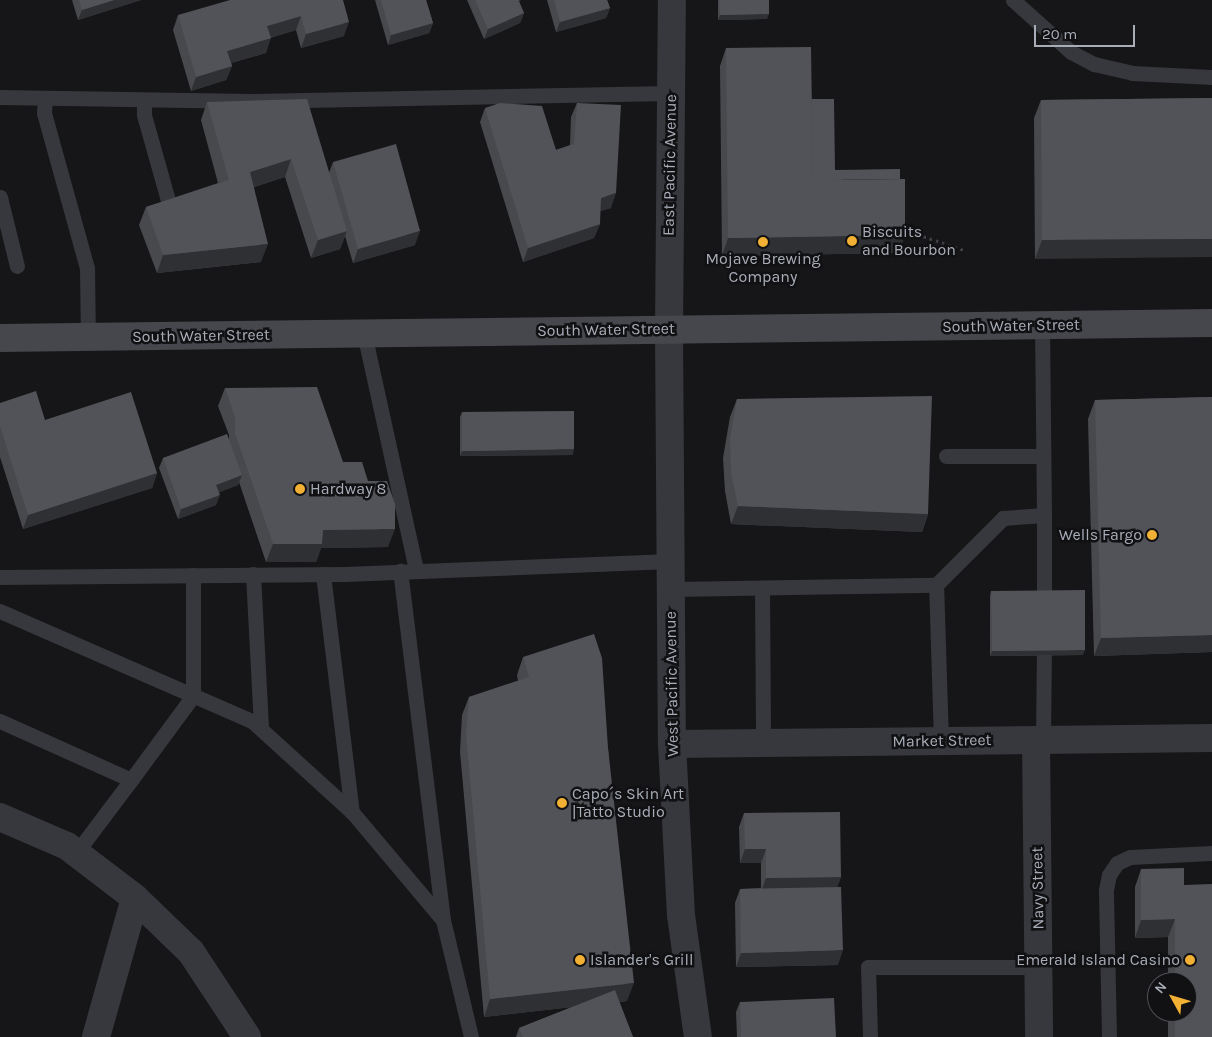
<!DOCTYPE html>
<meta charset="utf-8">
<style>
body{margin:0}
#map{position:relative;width:1212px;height:1037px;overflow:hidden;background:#161618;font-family:Karla,sans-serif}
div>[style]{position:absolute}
.path>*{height:3px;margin-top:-1.5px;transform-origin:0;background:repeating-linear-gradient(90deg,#3d3f44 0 2.5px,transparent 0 6.5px)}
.service>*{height:15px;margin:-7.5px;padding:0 7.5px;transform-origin:7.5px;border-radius:7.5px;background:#37383d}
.minor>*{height:28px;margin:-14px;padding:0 14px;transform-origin:14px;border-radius:14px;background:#37383d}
.tertiary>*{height:28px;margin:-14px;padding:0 14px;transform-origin:14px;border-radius:14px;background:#37383d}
.secondary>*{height:28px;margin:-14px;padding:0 14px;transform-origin:14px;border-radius:14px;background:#45474d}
.wall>*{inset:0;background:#47494d}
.shaded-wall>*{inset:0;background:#2f3033}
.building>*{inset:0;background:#525359}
.dots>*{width:14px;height:14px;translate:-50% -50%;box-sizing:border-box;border:2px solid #111113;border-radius:50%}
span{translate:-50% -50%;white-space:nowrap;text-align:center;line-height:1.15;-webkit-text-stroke:5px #111113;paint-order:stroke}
.street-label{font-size:16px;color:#a8adb8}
.poi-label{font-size:16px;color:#a8adb8}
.left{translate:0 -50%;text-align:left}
.right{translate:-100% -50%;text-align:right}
.north{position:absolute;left:1147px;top:972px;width:50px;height:50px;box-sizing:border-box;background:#111113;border:1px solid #4d4f55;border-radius:50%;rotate:309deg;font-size:14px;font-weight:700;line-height:20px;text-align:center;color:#a8adb8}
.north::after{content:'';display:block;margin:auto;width:18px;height:22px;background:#f2b134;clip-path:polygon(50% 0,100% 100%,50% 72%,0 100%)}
.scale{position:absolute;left:1034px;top:25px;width:101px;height:22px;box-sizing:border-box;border:2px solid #a8adb8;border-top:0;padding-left:6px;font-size:15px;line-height:18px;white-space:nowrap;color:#a8adb8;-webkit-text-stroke:4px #111113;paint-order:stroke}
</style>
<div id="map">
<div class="path">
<div style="left:905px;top:230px;width:65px;rotate:18.7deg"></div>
</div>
<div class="service">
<div style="left:1013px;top:0;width:78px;rotate:41.9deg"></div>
<div style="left:1071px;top:52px;width:26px;rotate:28deg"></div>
<div style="left:1094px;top:64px;width:39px;rotate:13deg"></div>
<div style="left:1132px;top:73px;width:80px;rotate:2.9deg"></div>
<div style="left:0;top:97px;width:251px;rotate:0.9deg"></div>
<div style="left:251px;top:101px;width:420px;rotate:-1.1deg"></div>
<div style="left:45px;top:98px;width:15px;rotate:94deg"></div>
<div style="left:44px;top:113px;width:161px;rotate:74.5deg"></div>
<div style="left:87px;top:268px;width:69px;rotate:89.2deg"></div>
<div style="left:144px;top:100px;width:15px;rotate:90deg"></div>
<div style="left:144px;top:115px;width:92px;rotate:74.3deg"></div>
<div style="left:0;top:197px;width:71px;rotate:76.2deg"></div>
<div style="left:364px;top:333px;width:243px;rotate:77.6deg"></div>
<div style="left:946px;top:456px;width:97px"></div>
<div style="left:253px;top:574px;width:155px;rotate:87deg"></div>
<div style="left:323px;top:574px;width:240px;rotate:83.1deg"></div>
<div style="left:0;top:577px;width:345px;rotate:-0.5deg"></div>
<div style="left:345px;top:574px;width:326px;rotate:-2.3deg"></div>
<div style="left:762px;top:588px;width:154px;rotate:89.6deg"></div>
<div style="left:671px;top:589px;width:265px;rotate:-0.9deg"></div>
<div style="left:0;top:611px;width:275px;rotate:23.6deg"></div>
<div style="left:252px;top:721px;width:135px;rotate:42.3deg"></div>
<div style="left:352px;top:812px;width:141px;rotate:49.9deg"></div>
<div style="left:443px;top:920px;width:352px;rotate:-97deg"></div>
<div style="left:1044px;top:611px;width:96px;rotate:-90deg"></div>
<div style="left:0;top:721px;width:144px;rotate:24.2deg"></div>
<div style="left:131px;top:780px;width:91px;rotate:127deg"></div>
<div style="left:1043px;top:740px;width:103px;rotate:-89.4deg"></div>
<div style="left:941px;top:741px;width:156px;rotate:-91.8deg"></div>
<div style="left:936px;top:585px;width:95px;rotate:-45deg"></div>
<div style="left:1003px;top:518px;width:41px;rotate:-4.2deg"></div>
<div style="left:1044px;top:515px;width:190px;rotate:-90.6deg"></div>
<div style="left:131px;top:780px;width:104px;rotate:-53.6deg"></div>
<div style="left:193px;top:696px;width:121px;rotate:-90deg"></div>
<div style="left:443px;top:920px;width:120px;rotate:76.5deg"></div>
<div style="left:870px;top:1037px;width:70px;rotate:-91.6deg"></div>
<div style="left:868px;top:967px;width:171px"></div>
<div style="left:1109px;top:1037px;width:147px;rotate:-91.2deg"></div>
<div style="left:1106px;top:890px;width:15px;rotate:-79deg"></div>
<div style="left:1109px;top:875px;width:14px;rotate:-56deg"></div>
<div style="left:1117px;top:863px;width:14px;rotate:-25deg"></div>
<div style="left:1130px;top:857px;width:82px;rotate:-2.8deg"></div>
</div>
<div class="minor">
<div style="left:669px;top:330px;width:330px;rotate:-89.5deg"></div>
<div style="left:1036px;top:740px;width:297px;rotate:89.4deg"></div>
<div style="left:672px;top:744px;width:540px;rotate:-0.64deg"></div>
<div style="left:0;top:817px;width:73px;rotate:23.4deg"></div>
<div style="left:67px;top:846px;width:86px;rotate:37.4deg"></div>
<div style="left:135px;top:898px;width:78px;rotate:44deg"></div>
<div style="left:191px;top:952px;width:102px;rotate:56.6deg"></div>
<div style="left:96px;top:1037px;width:144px;rotate:-74.3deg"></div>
</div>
<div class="tertiary">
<div style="left:669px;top:330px;width:414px;rotate:89.6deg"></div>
<div style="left:672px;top:744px;width:171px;rotate:87deg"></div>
<div style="left:681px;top:915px;width:123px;rotate:82.1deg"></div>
</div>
<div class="secondary">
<div style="left:0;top:338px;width:1212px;rotate:-0.71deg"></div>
</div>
<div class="wall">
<div style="clip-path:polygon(72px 0,141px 0,78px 20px)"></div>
<div style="clip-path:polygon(343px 0,344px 36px,301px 48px,296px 30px,270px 38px,266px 53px,231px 63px,232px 66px,226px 80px,191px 91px,173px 30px,178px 15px)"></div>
<div style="clip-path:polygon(375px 0,426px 0,433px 23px,429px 33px,388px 45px)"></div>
<div style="clip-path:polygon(467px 0,521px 0,519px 1px,524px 13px,520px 23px,484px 39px)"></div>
<div style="clip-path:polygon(547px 0,607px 0,610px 8px,606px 18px,556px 32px)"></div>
<div style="clip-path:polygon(718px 0,769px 0,767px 19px,718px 20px)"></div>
<div style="clip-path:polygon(726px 48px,812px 99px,835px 170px,899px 253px,722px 256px,720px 66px)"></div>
<div style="clip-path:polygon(1212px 98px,1035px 259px,1034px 118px,1041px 100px)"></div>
<div style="clip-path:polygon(207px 102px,329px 173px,333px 162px,415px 245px,353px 263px,345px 236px,340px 249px,311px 258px,285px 177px,254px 187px,261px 262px,157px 273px,139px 225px,146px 207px,218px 183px,201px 120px)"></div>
<div style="clip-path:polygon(577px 103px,611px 208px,600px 211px,600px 224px,594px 238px,523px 262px,480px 122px,485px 108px,556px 150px,570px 145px,571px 117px)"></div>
<div style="clip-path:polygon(225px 388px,343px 462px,388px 547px,321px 548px,316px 562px,266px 562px,239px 482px,238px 485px,219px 492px,216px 505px,178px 519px,159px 468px,163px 458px,229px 439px,229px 435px,218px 406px)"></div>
<div style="clip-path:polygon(1212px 397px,1212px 652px,1094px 656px,1088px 419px,1095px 400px)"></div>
<div style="clip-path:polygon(737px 399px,928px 514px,922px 532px,731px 524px,725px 491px,723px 458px,730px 417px)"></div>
<div style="clip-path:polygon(0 403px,45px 420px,157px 473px,152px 488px,23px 529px,0 457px)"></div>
<div style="clip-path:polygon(462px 412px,573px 455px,460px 456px,460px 417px)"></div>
<div style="clip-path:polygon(991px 591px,1083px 655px,990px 656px,990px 596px)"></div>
<div style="clip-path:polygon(523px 657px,608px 748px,627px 1001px,619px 1002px,633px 1037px,516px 1037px,519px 1028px,572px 1007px,484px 1017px,460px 752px,462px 715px,469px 697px,518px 681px,517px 675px)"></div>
<div style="clip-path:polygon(744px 813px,841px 877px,837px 887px,838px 965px,736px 967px,735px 903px,740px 889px,761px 888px,761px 863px,740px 863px,739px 827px)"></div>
<div style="clip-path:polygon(1141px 869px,1184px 885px,1212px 1037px,1168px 1037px,1168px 1012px,1187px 1012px,1187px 982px,1168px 982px,1168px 937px,1135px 938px,1135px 887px)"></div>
<div style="clip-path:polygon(740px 1002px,836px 1037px,737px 1037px,736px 1012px)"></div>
</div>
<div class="shaded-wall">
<div style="clip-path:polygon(114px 0,141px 0,78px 20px,82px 10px)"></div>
<div style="clip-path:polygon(610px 8px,606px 18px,556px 32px,560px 22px)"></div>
<div style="clip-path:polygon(524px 13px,520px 23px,484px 39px,488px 29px)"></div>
<div style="clip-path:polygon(769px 14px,767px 19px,718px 20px,720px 15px)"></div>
<div style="clip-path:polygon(301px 16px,296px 30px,262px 40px,267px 26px)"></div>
<div style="clip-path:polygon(349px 22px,344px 36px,301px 48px,306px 34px)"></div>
<div style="clip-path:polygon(433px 23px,429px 33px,388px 45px,391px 35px)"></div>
<div style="clip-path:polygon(271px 38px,266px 53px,222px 65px,227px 51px)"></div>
<div style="clip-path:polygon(232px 66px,226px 80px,191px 91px,196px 77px)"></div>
<div style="clip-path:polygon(291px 159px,285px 177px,244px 190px,250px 172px)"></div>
<div style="clip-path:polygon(616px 193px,611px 208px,596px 212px,601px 198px)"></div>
<div style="clip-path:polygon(600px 224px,594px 238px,523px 262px,528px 248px)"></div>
<div style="clip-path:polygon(347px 231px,340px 249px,311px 258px,318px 240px)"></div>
<div style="clip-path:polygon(420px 231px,415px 245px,353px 263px,358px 249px)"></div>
<div style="clip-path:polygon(905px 235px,899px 253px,722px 256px,728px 238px)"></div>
<div style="clip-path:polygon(1212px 239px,1212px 257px,1035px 259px,1042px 240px)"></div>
<div style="clip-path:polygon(268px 244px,261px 262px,157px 273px,163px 255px)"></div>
<div style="clip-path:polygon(574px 449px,573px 455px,460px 456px,462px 451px)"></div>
<div style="clip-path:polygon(157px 473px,152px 488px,23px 529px,28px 515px)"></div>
<div style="clip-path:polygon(242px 475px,238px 485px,213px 495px,216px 485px)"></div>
<div style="clip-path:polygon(220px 495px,216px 505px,178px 519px,181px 509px)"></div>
<div style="clip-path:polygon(738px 506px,928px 514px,922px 532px,731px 524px)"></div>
<div style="clip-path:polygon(395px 529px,388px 547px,321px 548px,316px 562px,266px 562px,273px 544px,323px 530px)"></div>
<div style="clip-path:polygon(1212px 635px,1212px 652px,1094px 656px,1101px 638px)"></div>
<div style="clip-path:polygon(1085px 650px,1083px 655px,990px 656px,992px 651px)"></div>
<div style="clip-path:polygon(745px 849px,766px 849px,761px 863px,740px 863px)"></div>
<div style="clip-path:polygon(841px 877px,836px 891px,761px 892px,766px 878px)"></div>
<div style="clip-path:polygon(1175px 919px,1168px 937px,1135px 938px,1141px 920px)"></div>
<div style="clip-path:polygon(843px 950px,838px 965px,736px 967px,741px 953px)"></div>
<div style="clip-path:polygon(634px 983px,627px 1001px,484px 1017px,490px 999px)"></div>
</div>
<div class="building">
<div style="clip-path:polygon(79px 0,114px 0,82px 10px)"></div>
<div style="clip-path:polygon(230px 0,343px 0,349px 22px,306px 34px,301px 16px,267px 26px,271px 38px,227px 51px,232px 66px,196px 77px,178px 15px)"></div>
<div style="clip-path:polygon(381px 0,426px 0,433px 23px,391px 35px)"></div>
<div style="clip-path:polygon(475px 0,518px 0,524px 13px,488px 29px)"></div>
<div style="clip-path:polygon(554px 0,607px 0,610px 8px,560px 22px)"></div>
<div style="clip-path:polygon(719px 0,769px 0,769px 14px,720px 15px)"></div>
<div style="clip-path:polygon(811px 47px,813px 180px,905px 179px,905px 235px,728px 238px,726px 48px)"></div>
<div style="clip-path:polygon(1212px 98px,1212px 239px,1042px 240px,1041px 100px)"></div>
<div style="clip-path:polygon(307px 99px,347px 231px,318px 240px,291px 159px,250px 172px,268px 244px,163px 255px,146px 207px,229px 180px,207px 102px)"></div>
<div style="clip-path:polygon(812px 99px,834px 99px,835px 170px,900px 169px,900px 179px,813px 180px)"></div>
<div style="clip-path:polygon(500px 103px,542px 106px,556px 150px,574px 144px,577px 103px,621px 105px,616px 193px,601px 198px,600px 224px,528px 248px,485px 108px)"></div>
<div style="clip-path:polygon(396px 144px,420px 231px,358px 249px,333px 162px)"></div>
<div style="clip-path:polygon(317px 387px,343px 462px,362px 462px,368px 481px,387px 481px,395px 504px,395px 529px,323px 530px,322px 544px,273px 544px,235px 433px,235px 417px,225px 388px)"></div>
<div style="clip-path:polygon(36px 391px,45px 420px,131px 392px,157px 473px,28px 515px,0 426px,0 403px)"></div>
<div style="clip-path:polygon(932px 396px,928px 514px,738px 506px,731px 473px,730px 439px,737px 399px)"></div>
<div style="clip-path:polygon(1212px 397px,1212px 635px,1101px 638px,1095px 400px)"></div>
<div style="clip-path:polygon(574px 411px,574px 449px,462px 451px,462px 412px)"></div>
<div style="clip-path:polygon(227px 434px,242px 475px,216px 485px,220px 495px,181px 509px,163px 458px)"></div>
<div style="clip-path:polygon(1085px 590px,1085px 650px,992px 651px,991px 591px)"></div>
<div style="clip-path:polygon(594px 634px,602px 658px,608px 748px,634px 983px,490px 999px,466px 734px,469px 697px,529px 677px,523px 657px)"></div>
<div style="clip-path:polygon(840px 812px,841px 877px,766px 878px,766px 849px,745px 849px,744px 813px)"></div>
<div style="clip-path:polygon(1184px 868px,1184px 885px,1212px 884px,1212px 1037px,1175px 1037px,1175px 1012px,1187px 1012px,1187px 982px,1175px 982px,1175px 919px,1141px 920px,1141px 869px)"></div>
<div style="clip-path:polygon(841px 887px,843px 950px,741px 953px,740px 889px)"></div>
<div style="clip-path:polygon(615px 990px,633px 1037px,523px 1037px,519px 1028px)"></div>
<div style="clip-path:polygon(834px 998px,836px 1037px,741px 1037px,740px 1002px)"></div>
</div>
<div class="dots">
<div style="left:852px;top:241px;background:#f2b134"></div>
<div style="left:763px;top:242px;background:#f2b134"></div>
<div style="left:300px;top:489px;background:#f2b134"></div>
<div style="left:1152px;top:535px;background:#f2b134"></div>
<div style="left:562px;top:803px;background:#f2b134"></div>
<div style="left:580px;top:960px;background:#f2b134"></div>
<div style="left:1190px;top:960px;background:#f2b134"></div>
</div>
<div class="street-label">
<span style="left:670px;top:165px;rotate:-89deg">East Pacific Avenue</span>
<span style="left:1011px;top:326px;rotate:-1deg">South Water Street</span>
<span style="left:606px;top:330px;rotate:-1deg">South Water Street</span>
<span style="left:201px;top:336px;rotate:-1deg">South Water Street</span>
<span style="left:672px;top:684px;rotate:-91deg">West Pacific Avenue</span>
<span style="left:942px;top:741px;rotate:-1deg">Market Street</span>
<span style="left:1038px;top:888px;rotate:-91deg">Navy Street</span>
</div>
<div class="poi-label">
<span class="left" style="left:862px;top:241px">Biscuits<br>and Bourbon</span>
<span style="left:763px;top:268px">Mojave Brewing<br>Company</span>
<span class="left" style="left:310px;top:489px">Hardway 8</span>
<span class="right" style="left:1142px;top:535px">Wells Fargo</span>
<span class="left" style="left:572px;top:803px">Capo´s Skin Art<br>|Tatto Studio</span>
<span class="left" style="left:590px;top:960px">Islander's Grill</span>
<span class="right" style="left:1180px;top:960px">Emerald Island Casino</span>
</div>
<div class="north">N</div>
<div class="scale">20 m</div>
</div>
